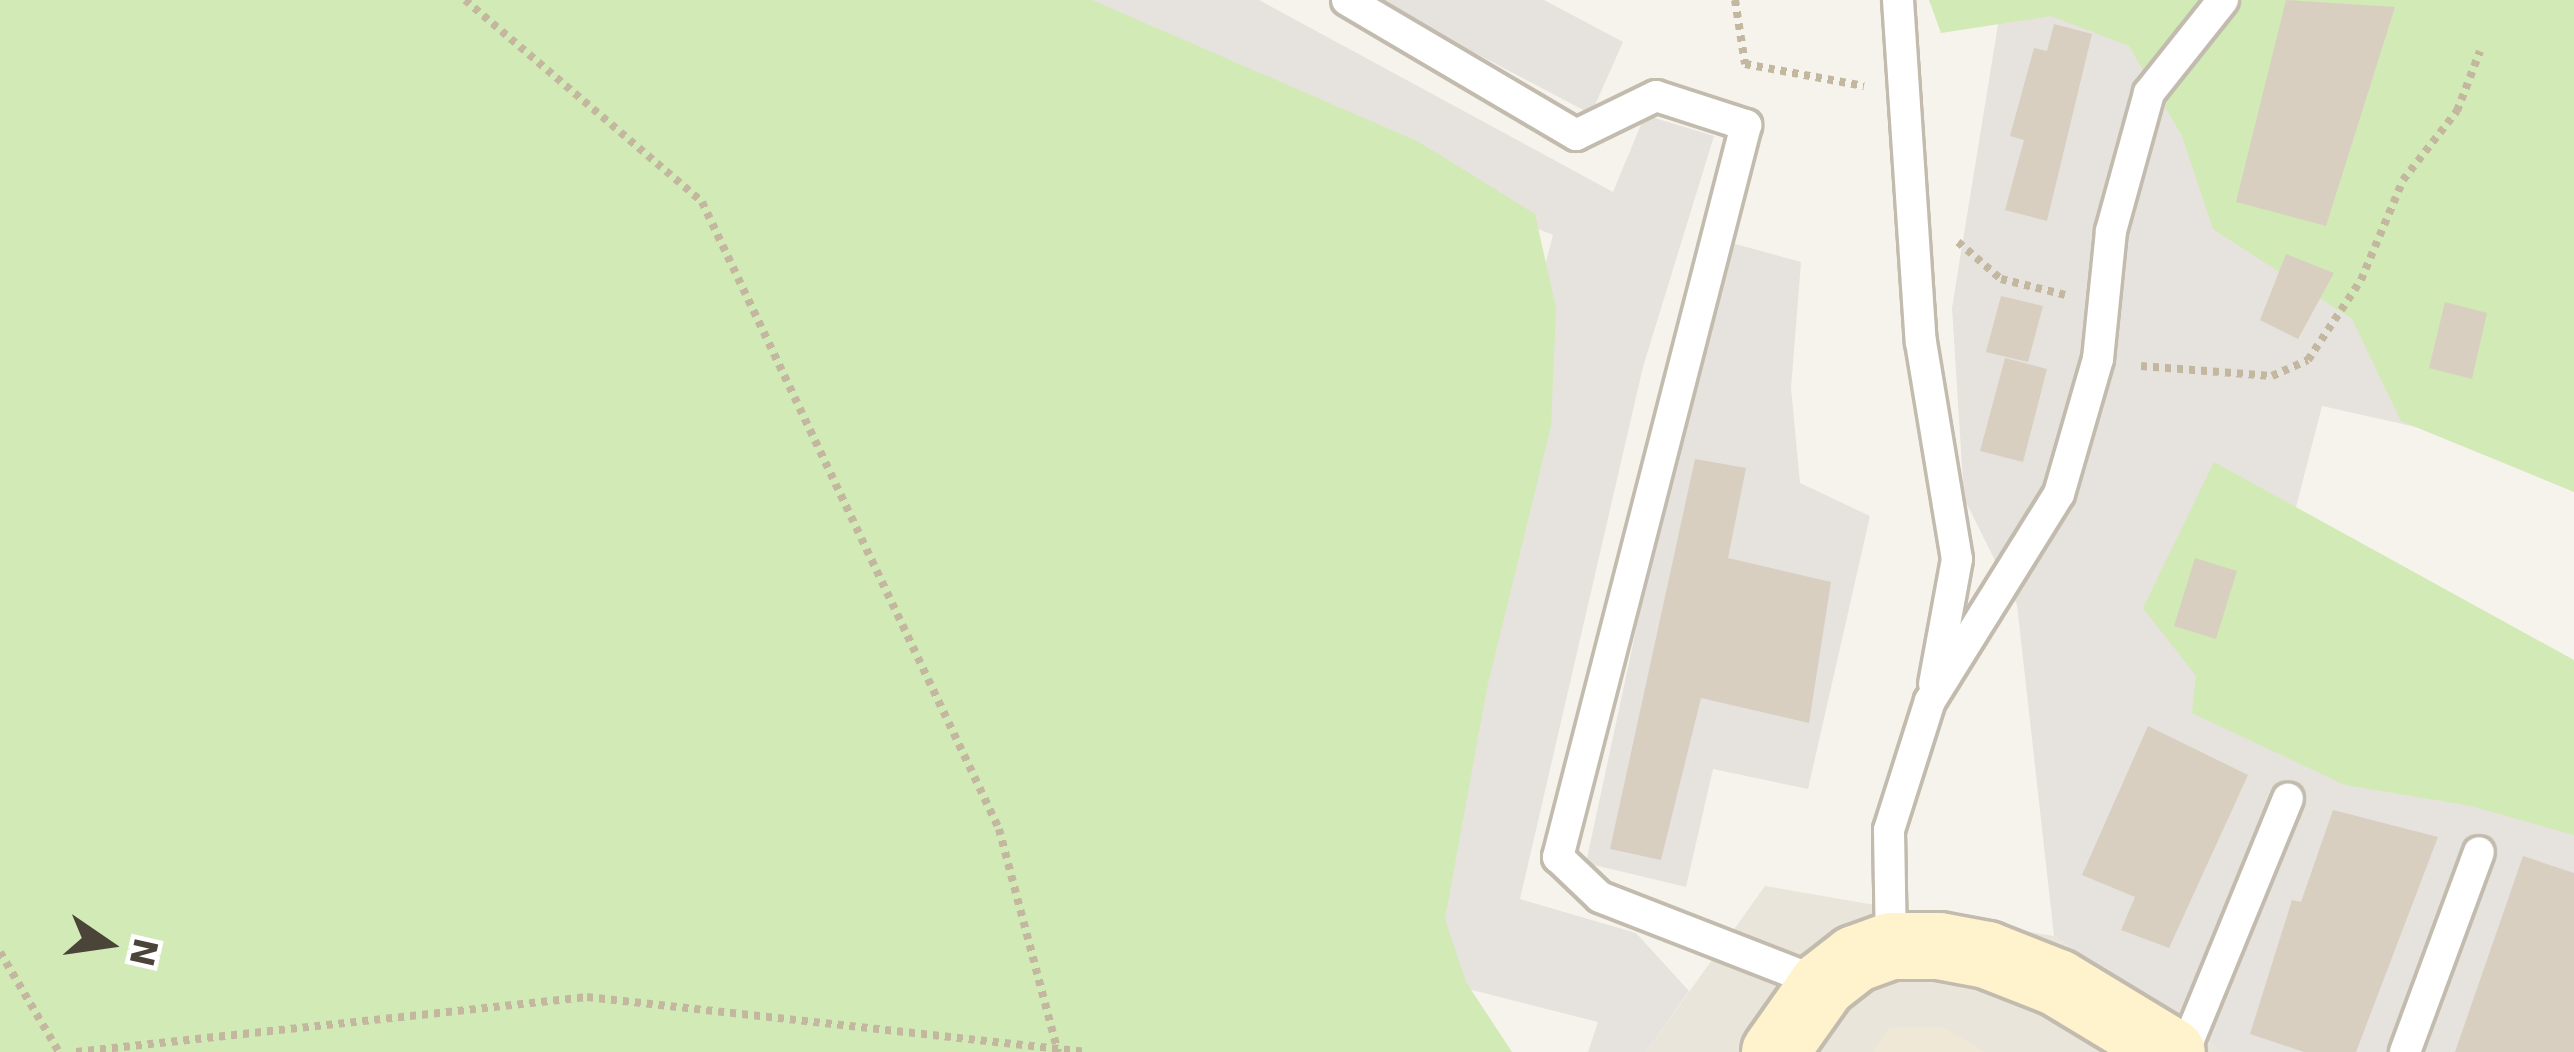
<!DOCTYPE html>
<style>
body{margin:0}
#map{position:relative;width:2574px;height:1052px;overflow:hidden;background:#f6f3ec;font-family:"DejaVu Sans",sans-serif}
div>[style]{position:absolute}
.residential>*{inset:0;background:#eae5da}
.industrial>*{inset:0;background:#e6e2dd}
.education>*{inset:0;background:#efe8d6}
.green>*{inset:0;background:#d2eab5}
.building>*{inset:0;background:#d8cfc1}
.path>*{height:8px;margin-top:-4px;transform-origin:0;background:repeating-linear-gradient(90deg,#c4b79f 0 6px,transparent 0 12px)}
.roads{filter:drop-shadow(3px 0 #c2bbae) drop-shadow(-3px 0 #c2bbae) drop-shadow(0 3px #c2bbae) drop-shadow(0 -3px #c2bbae)}
.lane>*{height:30px;margin:-15px;padding:0 15px;transform-origin:15px;border-radius:15px;background:#fff}
.secondary>*{height:66px;margin:-33px;padding:0 33px;transform-origin:33px;border-radius:33px;background:#fff3cd}
span{translate:-50% -50%;white-space:nowrap;text-align:center;line-height:1.15;-webkit-text-stroke:9px #fff;paint-order:stroke}
.north{position:absolute;left:48px;top:884px;width:120px;height:120px;-webkit-text-stroke:9px #fff;paint-order:stroke;rotate:103deg;font-size:33px;font-weight:700;line-height:48px;text-align:center;color:#4b4439}
.north::after{content:'';display:block;margin:auto;width:42px;height:54px;background:#4b4439;clip-path:polygon(50% 0,100% 100%,50% 72%,0 100%)}
</style>
<div id="map">
<div class="residential">
<div style="clip-path:polygon(1765px 886px,2054px 936px,2222px 1052px,1646px 1052px)"></div>
</div>
<div class="industrial">
<div style="clip-path:polygon(1042px 0,1259px 0,1613px 192px,1645px 115px,1714px 136px,1643px 367px,1520px 899px,1636px 933px,1689px 991px,1646px 1052px,1588px 1052px,1598px 1022px,1394px 970px,1424px 731px,1553px 235px,1251px 114px)"></div>
<div style="clip-path:polygon(1374px 0,1544px 0,1623px 42px,1591px 114px)"></div>
<div style="clip-path:polygon(2002px 0,2465px 0,2506px 447px,2322px 406px,2263px 636px,2574px 737px,2574px 1052px,2222px 1052px,2054px 936px,2017px 605px,1964px 498px,1952px 308px)"></div>
<div style="clip-path:polygon(1728px 242px,1801px 262px,1791px 388px,1800px 483px,1870px 516px,1808px 789px,1713px 769px,1686px 887px,1586px 863px,1686px 397px)"></div>
</div>
<div class="education">
<div style="clip-path:polygon(1890px 1027px,1943px 1027px,1985px 1052px,1873px 1052px)"></div>
</div>
<div class="green">
<div style="clip-path:polygon(0 0,1092px 0,1419px 142px,1535px 214px,1556px 308px,1551px 426px,1487px 688px,1445px 919px,1466px 982px,1512px 1052px,0 1052px)"></div>
<div style="clip-path:polygon(1929px 0,2574px 0,2574px 492px,2401px 421px,2352px 319px,2213px 229px,2182px 136px,2129px 46px,2051px 16px,1941px 33px)"></div>
<div style="clip-path:polygon(2214px 462px,2574px 660px,2574px 835px,2471px 806px,2345px 785px,2192px 713px,2196px 676px,2143px 608px)"></div>
</div>
<div class="building">
<div style="clip-path:polygon(2286px 0,2395px 7px,2326px 226px,2236px 202px)"></div>
<div style="clip-path:polygon(2054px 24px,2092px 34px,2047px 221px,2005px 210px,2024px 140px,2010px 136px,2034px 48px,2047px 51px)"></div>
<div style="clip-path:polygon(2286px 254px,2334px 273px,2298px 339px,2260px 320px)"></div>
<div style="clip-path:polygon(2001px 296px,2043px 306px,2028px 362px,1986px 352px)"></div>
<div style="clip-path:polygon(2445px 302px,2487px 313px,2472px 379px,2429px 368px)"></div>
<div style="clip-path:polygon(2005px 358px,2047px 369px,2023px 462px,1980px 451px)"></div>
<div style="clip-path:polygon(1695px 459px,1746px 468px,1728px 558px,1831px 582px,1809px 723px,1701px 698px,1661px 860px,1610px 849px)"></div>
<div style="clip-path:polygon(2195px 558px,2237px 571px,2216px 639px,2174px 626px)"></div>
<div style="clip-path:polygon(2148px 726px,2248px 775px,2169px 948px,2121px 930px,2135px 897px,2082px 875px)"></div>
<div style="clip-path:polygon(2333px 810px,2438px 837px,2356px 1052px,2304px 1052px,2250px 1034px,2292px 900px,2301px 902px)"></div>
<div style="clip-path:polygon(2523px 856px,2574px 873px,2574px 1052px,2455px 1052px)"></div>
</div>
<div class="path">
<div style="left:465px;top:0;width:311px;rotate:40.4deg"></div>
<div style="left:702px;top:202px;width:694px;rotate:64.65deg"></div>
<div style="left:999px;top:829px;width:231px;rotate:75.2deg"></div>
<div style="left:1735px;top:0;width:65px;rotate:81.1deg"></div>
<div style="left:1745px;top:64px;width:121px;rotate:10.5deg"></div>
<div style="left:1958px;top:242px;width:57px;rotate:40.7deg"></div>
<div style="left:2001px;top:279px;width:66px;rotate:14deg"></div>
<div style="left:2141px;top:366px;width:131px;rotate:4.4deg"></div>
<div style="left:2272px;top:376px;width:39px;rotate:-24deg"></div>
<div style="left:2308px;top:360px;width:96px;rotate:-56.5deg"></div>
<div style="left:2361px;top:280px;width:108px;rotate:-67.2deg"></div>
<div style="left:2403px;top:180px;width:88px;rotate:-52deg"></div>
<div style="left:2457px;top:111px;width:64px;rotate:-69deg"></div>
<div style="left:0;top:952px;width:116px;rotate:59.5deg"></div>
<div style="left:76px;top:1052px;width:514px;rotate:-6.14deg"></div>
<div style="left:587px;top:997px;width:503px;rotate:6.28deg"></div>
</div>
<div class="roads">
<div class="lane">
<div style="left:1347px;top:0;width:266px;rotate:30.5deg"></div>
<div style="left:1576px;top:135px;width:89px;rotate:-26deg"></div>
<div style="left:1656px;top:96px;width:95px;rotate:17.9deg"></div>
<div style="left:1746px;top:125px;width:756px;rotate:104.4deg"></div>
<div style="left:1558px;top:857px;width:58px;rotate:43.6deg"></div>
<div style="left:1600px;top:897px;width:239px;rotate:21.3deg"></div>
<div style="left:1898px;top:0;width:343px;rotate:86.2deg"></div>
<div style="left:1921px;top:342px;width:220px;rotate:80.6deg"></div>
<div style="left:1957px;top:559px;width:127px;rotate:100.4deg"></div>
<div style="left:1891px;top:946px;width:116px;rotate:-91deg"></div>
<div style="left:1889px;top:830px;width:135px;rotate:-72.4deg"></div>
<div style="left:1930px;top:701px;width:244px;rotate:-58.1deg"></div>
<div style="left:2059px;top:494px;width:141px;rotate:-73.9deg"></div>
<div style="left:2098px;top:359px;width:129px;rotate:-84.2deg"></div>
<div style="left:2111px;top:231px;width:143px;rotate:-74.6deg"></div>
<div style="left:2149px;top:93px;width:119px;rotate:-51.5deg"></div>
<div style="left:2184px;top:1052px;width:274px;rotate:-67.7deg"></div>
<div style="left:2405px;top:1052px;width:213px;rotate:-69.7deg"></div>
</div>
<div class="secondary">
<div style="left:1775px;top:1052px;width:83px;rotate:-54.8deg"></div>
<div style="left:1823px;top:984px;width:41px;rotate:-38deg"></div>
<div style="left:1855px;top:959px;width:38px;rotate:-20deg"></div>
<div style="left:1891px;top:946px;width:48px"></div>
<div style="left:1939px;top:946px;width:49px;rotate:10.6deg"></div>
<div style="left:1987px;top:955px;width:76px;rotate:21.5deg"></div>
<div style="left:2058px;top:983px;width:133px;rotate:31.2deg"></div>
</div>
</div>
<div class="north">N</div>
</div>
